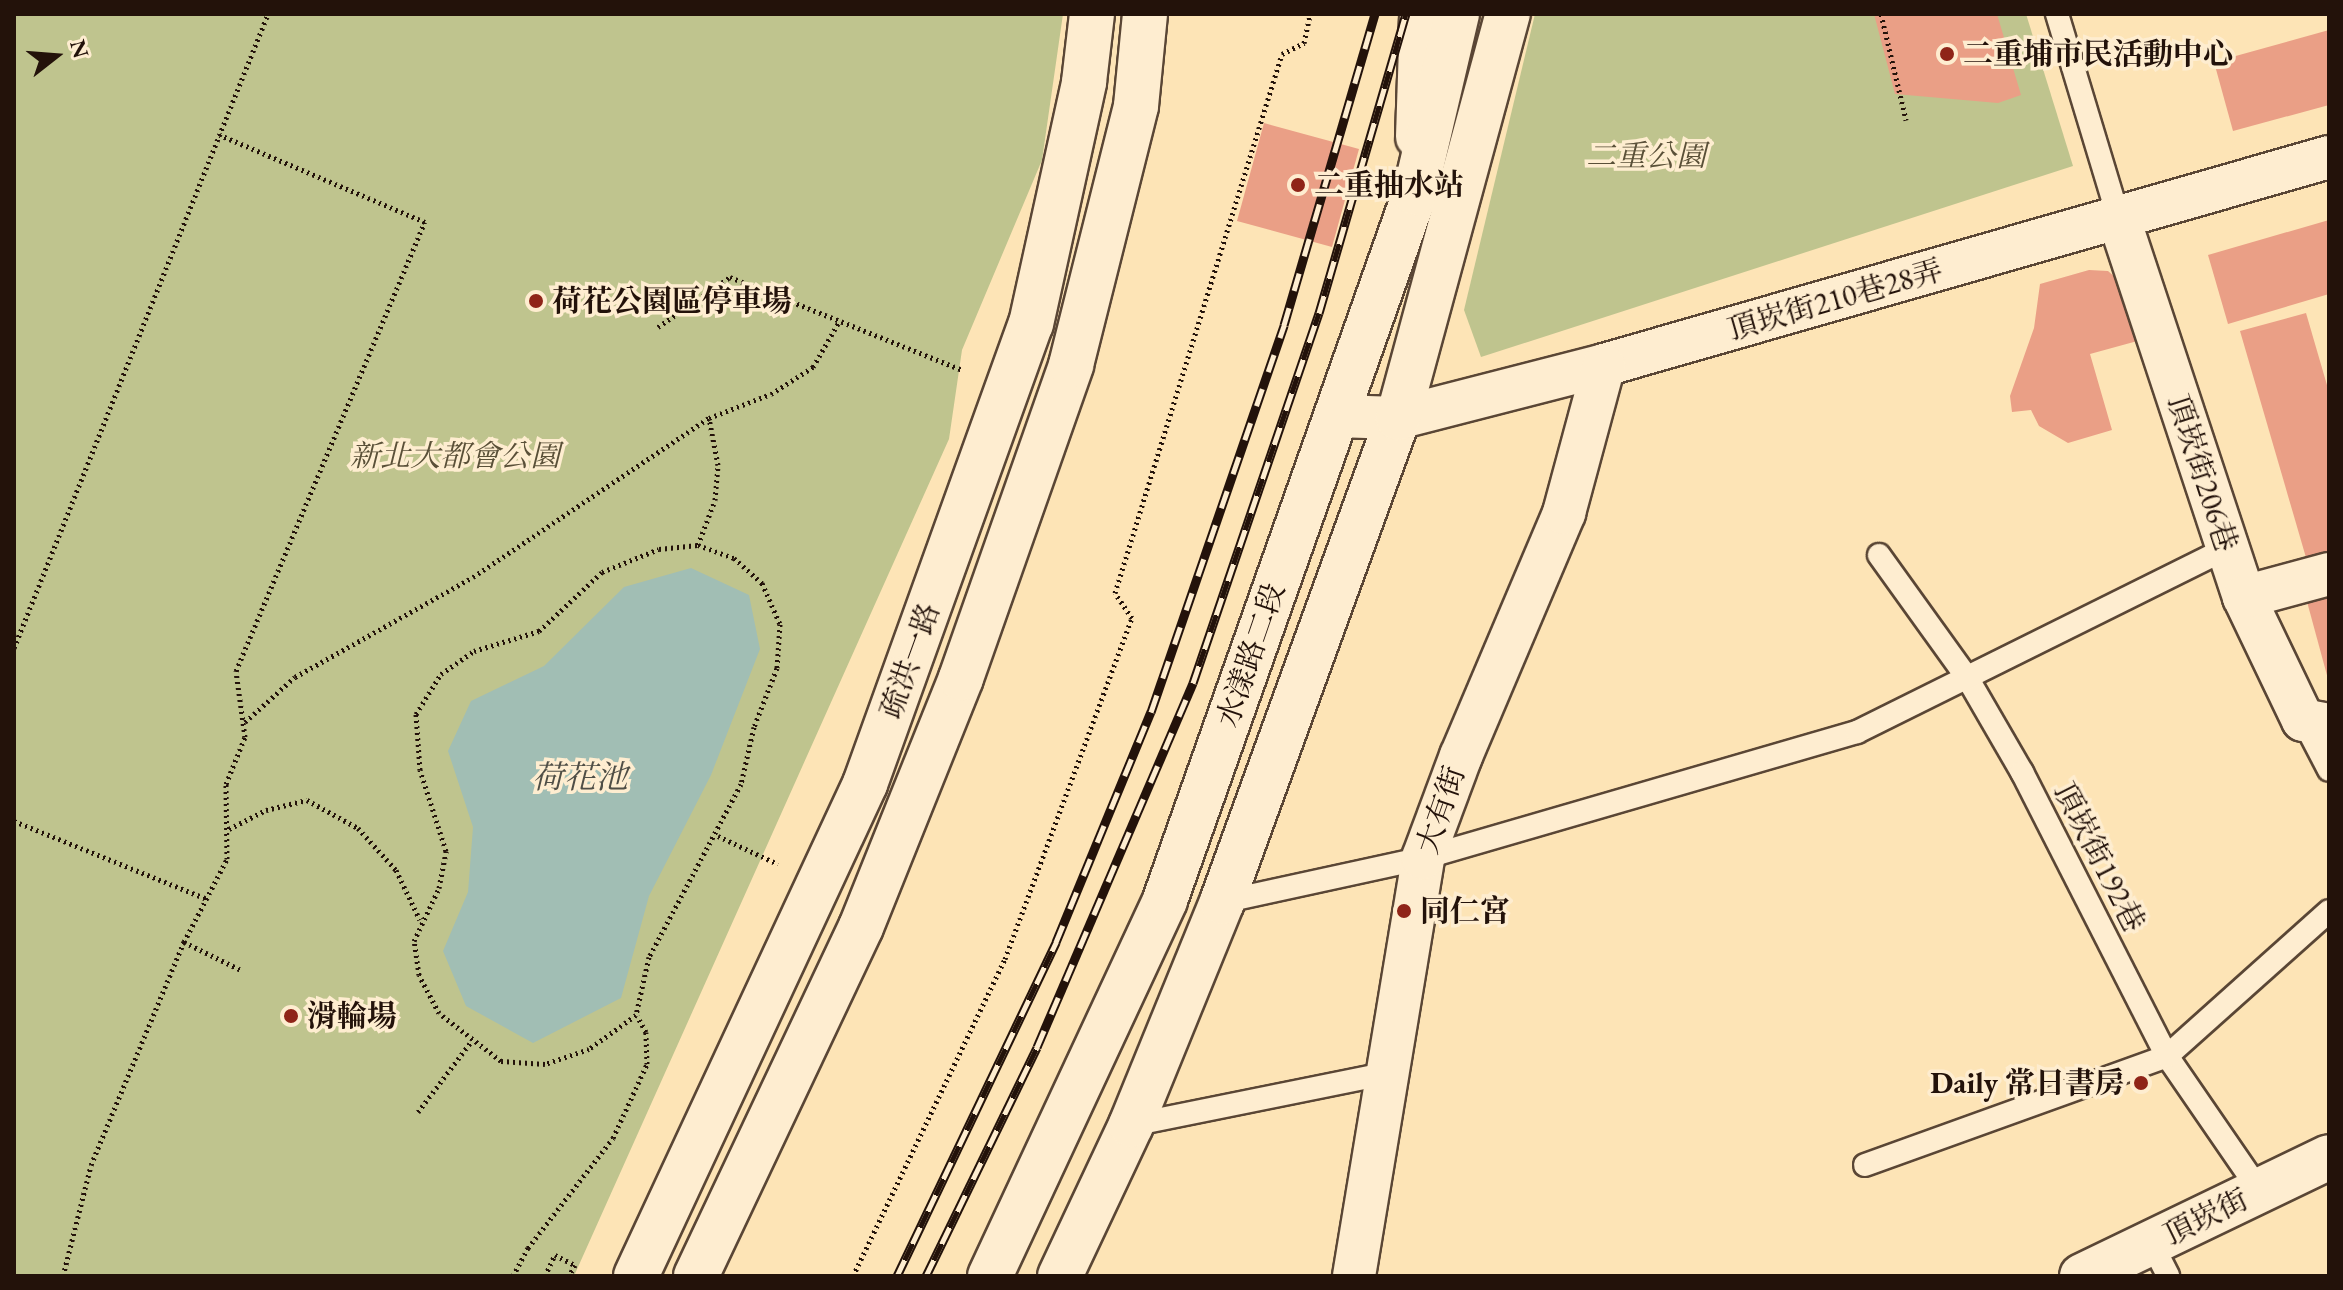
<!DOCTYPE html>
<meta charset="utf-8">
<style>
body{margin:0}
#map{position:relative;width:2343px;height:1290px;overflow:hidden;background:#fde4b6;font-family:"EB Garamond","Noto Serif TC",serif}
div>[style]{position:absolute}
.green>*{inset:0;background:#bfc48e}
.water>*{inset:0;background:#a1beb4}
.building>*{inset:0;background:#ea9f86}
.path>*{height:5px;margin-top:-2.5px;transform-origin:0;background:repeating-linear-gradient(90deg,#23120a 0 2px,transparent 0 6px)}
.roads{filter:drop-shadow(2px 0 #5a4635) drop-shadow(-2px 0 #5a4635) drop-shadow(0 2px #5a4635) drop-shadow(0 -2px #5a4635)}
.service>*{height:22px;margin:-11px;padding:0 11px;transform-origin:11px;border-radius:11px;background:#feedd0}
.minor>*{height:42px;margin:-21px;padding:0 21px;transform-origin:21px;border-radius:21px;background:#feedd0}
.tertiary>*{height:44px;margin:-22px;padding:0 22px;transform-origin:22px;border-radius:22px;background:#feedd0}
.rail>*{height:9px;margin-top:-4.5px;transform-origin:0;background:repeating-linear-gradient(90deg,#feedd0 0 18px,#23120a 0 36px);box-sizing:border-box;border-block:2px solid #23120a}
.dots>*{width:22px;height:22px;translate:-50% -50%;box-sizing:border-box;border:4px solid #feedd0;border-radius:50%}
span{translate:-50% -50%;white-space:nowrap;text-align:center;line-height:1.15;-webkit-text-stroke:7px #feedd0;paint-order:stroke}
.poi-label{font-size:30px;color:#23120a;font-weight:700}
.left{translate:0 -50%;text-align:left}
.right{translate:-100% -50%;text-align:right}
.park-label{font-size:30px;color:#5a5038;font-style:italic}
.street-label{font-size:30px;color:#23120a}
.water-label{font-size:32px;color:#4f4e46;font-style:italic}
.frame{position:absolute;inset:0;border:16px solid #23120a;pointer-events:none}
.north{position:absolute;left:16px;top:16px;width:80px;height:80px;-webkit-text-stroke:6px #feedd0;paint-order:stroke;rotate:73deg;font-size:22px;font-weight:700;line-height:32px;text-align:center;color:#23120a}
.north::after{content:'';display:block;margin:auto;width:28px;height:36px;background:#23120a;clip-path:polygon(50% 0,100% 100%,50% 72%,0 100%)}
</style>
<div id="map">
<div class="green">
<div style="clip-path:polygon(14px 14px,1063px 14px,1042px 160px,962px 350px,949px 439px,574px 1276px,14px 1276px)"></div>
<div style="clip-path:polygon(1535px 14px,2026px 14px,2073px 166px,1481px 357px,1464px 310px)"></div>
</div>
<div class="water">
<div style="clip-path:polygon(691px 568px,749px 595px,760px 649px,711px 775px,649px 896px,621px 998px,533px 1043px,466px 1006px,443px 951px,468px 892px,473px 827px,448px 751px,471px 701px,544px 666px,624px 587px)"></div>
</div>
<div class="building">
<div style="clip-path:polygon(1874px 14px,1997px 14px,2021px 95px,1998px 103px,1895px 94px)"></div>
<div style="clip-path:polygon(2329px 30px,2329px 105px,2233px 131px,2214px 62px)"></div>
<div style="clip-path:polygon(1264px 123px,1359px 149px,1332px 247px,1237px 221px)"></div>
<div style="clip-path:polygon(2329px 220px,2329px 294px,2228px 324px,2208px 255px)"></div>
<div style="clip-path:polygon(2089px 270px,2108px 271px,2124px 285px,2141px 340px,2090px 354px,2112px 430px,2068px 443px,2039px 426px,2031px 410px,2012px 412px,2010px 396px,2034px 328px,2040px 284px)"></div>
<div style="clip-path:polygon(2306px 313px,2329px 392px,2329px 555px,2307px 561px,2240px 331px)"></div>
<div style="clip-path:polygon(2329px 592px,2329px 679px,2328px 679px,2306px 598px)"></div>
</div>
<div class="path">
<div style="left:1881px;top:14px;width:109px;rotate:76.7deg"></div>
<div style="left:658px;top:327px;width:88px;rotate:-34.8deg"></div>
<div style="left:730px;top:277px;width:250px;rotate:21.8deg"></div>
<div style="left:698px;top:545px;width:38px;rotate:20deg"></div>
<div style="left:734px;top:558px;width:38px;rotate:42deg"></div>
<div style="left:762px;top:583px;width:45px;rotate:66.3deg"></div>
<div style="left:780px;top:624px;width:44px;rotate:93.9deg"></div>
<div style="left:777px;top:668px;width:63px;rotate:111.3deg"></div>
<div style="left:754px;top:727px;width:58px;rotate:102.8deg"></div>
<div style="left:741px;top:784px;width:196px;rotate:118deg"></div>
<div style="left:649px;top:957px;width:59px;rotate:102.6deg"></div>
<div style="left:636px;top:1015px;width:58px;rotate:144.1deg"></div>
<div style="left:589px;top:1049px;width:46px;rotate:161.2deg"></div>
<div style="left:545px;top:1064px;width:44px;rotate:-176.1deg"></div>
<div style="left:501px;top:1061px;width:78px;rotate:-142.3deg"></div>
<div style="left:439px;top:1013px;width:43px;rotate:-117.8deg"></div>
<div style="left:419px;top:975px;width:34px;rotate:-98deg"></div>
<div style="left:414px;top:941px;width:59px;rotate:-64.7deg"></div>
<div style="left:439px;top:888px;width:38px;rotate:-79deg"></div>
<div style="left:446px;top:851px;width:85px;rotate:-107.8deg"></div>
<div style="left:420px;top:770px;width:56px;rotate:-94.1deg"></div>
<div style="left:416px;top:714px;width:47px;rotate:-58deg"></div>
<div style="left:441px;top:674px;width:40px;rotate:-34.9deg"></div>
<div style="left:474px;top:651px;width:68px;rotate:-17.1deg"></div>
<div style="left:539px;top:631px;width:86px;rotate:-43.1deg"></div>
<div style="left:602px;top:572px;width:61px;rotate:-22deg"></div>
<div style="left:659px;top:549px;width:39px;rotate:-6deg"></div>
<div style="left:698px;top:545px;width:48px;rotate:-69.3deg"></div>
<div style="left:715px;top:500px;width:35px;rotate:-85deg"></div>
<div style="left:718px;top:465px;width:48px;rotate:-100.8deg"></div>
<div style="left:14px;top:648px;width:683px;rotate:-68.17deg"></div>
<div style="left:245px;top:722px;width:67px;rotate:-42deg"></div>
<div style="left:295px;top:677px;width:204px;rotate:-29.3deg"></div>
<div style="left:473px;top:577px;width:285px;rotate:-34deg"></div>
<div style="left:709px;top:418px;width:66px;rotate:-21.2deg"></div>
<div style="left:771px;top:394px;width:50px;rotate:-32.7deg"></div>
<div style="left:813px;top:367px;width:54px;rotate:-60.1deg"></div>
<div style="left:14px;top:821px;width:208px;rotate:22deg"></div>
<div style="left:229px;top:829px;width:42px;rotate:-27.2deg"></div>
<div style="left:266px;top:810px;width:42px;rotate:-13.7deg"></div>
<div style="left:307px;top:800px;width:58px;rotate:28.8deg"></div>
<div style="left:358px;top:828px;width:57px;rotate:47.9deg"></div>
<div style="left:396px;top:870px;width:55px;rotate:64.4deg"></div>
<div style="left:718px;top:836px;width:66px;rotate:25deg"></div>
<div style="left:184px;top:942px;width:64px;rotate:26.2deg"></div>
<div style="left:418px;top:1112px;width:88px;rotate:-52.9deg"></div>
<div style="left:63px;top:1276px;width:114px;rotate:-75.8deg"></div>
<div style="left:91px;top:1165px;width:242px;rotate:-67.4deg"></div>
<div style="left:184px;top:942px;width:93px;rotate:-62.6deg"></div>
<div style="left:227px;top:859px;width:75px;rotate:-90.8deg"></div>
<div style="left:226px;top:784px;width:51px;rotate:-68deg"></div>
<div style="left:245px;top:737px;width:67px;rotate:-97.8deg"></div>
<div style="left:236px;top:671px;width:487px;rotate:-67.2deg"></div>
<div style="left:425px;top:222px;width:223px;rotate:-157deg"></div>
<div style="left:513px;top:1276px;width:32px;rotate:-62deg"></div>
<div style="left:528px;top:1248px;width:139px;rotate:-52.3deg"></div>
<div style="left:613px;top:1138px;width:81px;rotate:-65.3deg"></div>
<div style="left:647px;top:1064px;width:32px;rotate:-92deg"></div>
<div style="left:646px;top:1032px;width:18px;rotate:-119deg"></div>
<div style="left:545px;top:1276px;width:23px;rotate:-65deg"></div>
<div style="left:555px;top:1255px;width:22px;rotate:27deg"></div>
<div style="left:575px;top:1265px;width:13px;rotate:119deg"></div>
<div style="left:853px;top:1276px;width:352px;rotate:-64.4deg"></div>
<div style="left:1005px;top:959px;width:364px;rotate:-69.6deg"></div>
<div style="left:1132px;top:618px;width:30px;rotate:-124deg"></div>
<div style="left:1115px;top:593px;width:564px;rotate:-72.79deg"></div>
<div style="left:1282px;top:54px;width:25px;rotate:-27deg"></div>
<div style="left:1304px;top:43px;width:30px;rotate:-78deg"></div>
</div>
<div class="roads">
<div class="service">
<div style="left:2057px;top:14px;width:214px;rotate:73.2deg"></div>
<div style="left:1879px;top:555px;width:153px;rotate:54.3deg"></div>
<div style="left:1968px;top:679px;width:108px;rotate:59.9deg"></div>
<div style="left:2022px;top:772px;width:319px;rotate:63deg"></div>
<div style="left:2167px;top:1056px;width:163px;rotate:55.5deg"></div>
<div style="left:2303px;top:720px;width:56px;rotate:62.5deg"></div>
<div style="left:1222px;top:902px;width:206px;rotate:-12.3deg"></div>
<div style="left:1423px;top:858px;width:452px;rotate:-16.2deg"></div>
<div style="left:1857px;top:732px;width:413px;rotate:-26.4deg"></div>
<div style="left:1131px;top:1125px;width:262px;rotate:-11.4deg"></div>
<div style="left:1865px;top:1165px;width:321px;rotate:-19.8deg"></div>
<div style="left:2167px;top:1056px;width:217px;rotate:-41.8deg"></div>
<div style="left:2152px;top:1244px;width:36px;rotate:63deg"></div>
</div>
<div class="minor">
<div style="left:1417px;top:137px;width:123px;rotate:-88.1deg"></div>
<div style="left:2119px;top:219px;width:398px;rotate:71.7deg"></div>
<div style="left:2244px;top:597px;width:136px;rotate:64.4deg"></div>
<div style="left:2303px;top:720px;width:26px;rotate:11deg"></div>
<div style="left:1336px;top:416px;width:62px;rotate:1.8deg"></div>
<div style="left:1398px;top:418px;width:213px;rotate:-14.4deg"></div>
<div style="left:1604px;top:365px;width:754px;rotate:-16.01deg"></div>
<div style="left:2244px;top:597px;width:88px;rotate:-15.1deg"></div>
<div style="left:1354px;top:1276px;width:424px;rotate:-80.6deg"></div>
<div style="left:1423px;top:858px;width:109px;rotate:-69.6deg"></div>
<div style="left:1461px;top:756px;width:264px;rotate:-67deg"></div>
<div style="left:1564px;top:513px;width:153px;rotate:-74.9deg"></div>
</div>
<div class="tertiary">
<div style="left:636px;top:1276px;width:543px;rotate:-65.04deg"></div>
<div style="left:865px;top:784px;width:489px;rotate:-70.2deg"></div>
<div style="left:1031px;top:324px;width:248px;rotate:-77.6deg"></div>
<div style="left:1084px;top:82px;width:68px;rotate:-83.3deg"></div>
<div style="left:696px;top:1276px;width:386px;rotate:-64.7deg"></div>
<div style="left:861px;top:927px;width:268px;rotate:-68.1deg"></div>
<div style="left:961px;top:678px;width:332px;rotate:-70.6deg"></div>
<div style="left:1071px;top:365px;width:267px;rotate:-75.9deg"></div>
<div style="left:1136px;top:106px;width:92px;rotate:-84.4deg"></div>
<div style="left:990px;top:1276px;width:415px;rotate:-65deg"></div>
<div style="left:1165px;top:900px;width:750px;rotate:-70.53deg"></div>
<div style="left:1415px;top:193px;width:184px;rotate:-76.8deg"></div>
<div style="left:1060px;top:1276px;width:167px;rotate:-64.8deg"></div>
<div style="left:1131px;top:1125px;width:241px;rotate:-67.8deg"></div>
<div style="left:1222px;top:902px;width:515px;rotate:-70.02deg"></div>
<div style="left:1398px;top:418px;width:419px;rotate:-74.8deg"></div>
<div style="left:2082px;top:1276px;width:274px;rotate:-25.7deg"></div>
</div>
</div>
<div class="rail">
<div style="left:897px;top:1276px;width:370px;rotate:-64.5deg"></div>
<div style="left:1056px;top:942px;width:249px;rotate:-67.6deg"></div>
<div style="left:1151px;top:712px;width:409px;rotate:-71deg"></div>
<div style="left:1284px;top:325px;width:324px;rotate:-73.7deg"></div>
<div style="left:926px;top:1276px;width:254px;rotate:-64.1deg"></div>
<div style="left:1037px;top:1047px;width:396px;rotate:-66.8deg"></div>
<div style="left:1193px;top:683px;width:391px;rotate:-71.2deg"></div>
<div style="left:1319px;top:313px;width:311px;rotate:-73.8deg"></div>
</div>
<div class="dots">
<div style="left:1947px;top:54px;background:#8f2418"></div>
<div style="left:1298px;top:185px;background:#8f2418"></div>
<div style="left:536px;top:301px;background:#8f2418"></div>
<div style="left:1404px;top:911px;background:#8f2418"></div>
<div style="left:291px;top:1016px;background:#8f2418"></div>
<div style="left:2141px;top:1083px;background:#8f2418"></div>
</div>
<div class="poi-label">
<span class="left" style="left:1963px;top:54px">二重埔市民活動中心</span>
<span class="left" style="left:1314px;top:185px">二重抽水站</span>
<span class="left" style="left:552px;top:301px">荷花公園區停車場</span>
<span class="left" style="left:1420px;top:911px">同仁宮</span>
<span class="left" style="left:307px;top:1016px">滑輪場</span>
<span class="right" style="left:2125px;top:1083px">Daily 常日書房</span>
</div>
<div class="park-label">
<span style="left:1646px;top:156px">二重公園</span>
<span style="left:455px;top:456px">新北大都會公園</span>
</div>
<div class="street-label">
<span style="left:1835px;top:300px;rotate:-16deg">頂崁街210巷28弄</span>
<span style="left:2202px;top:473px;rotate:72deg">頂崁街206巷</span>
<span style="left:1251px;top:655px;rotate:-71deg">水漾路二段</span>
<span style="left:910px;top:661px;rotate:-70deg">疏洪一路</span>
<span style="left:1441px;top:810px;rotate:-71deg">大有街</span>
<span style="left:2099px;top:857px;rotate:63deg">頂崁街192巷</span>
<span style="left:2206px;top:1217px;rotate:-26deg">頂崁街</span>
</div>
<div class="water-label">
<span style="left:580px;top:777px">荷花池</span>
</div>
<div class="frame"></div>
<div class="north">N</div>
</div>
